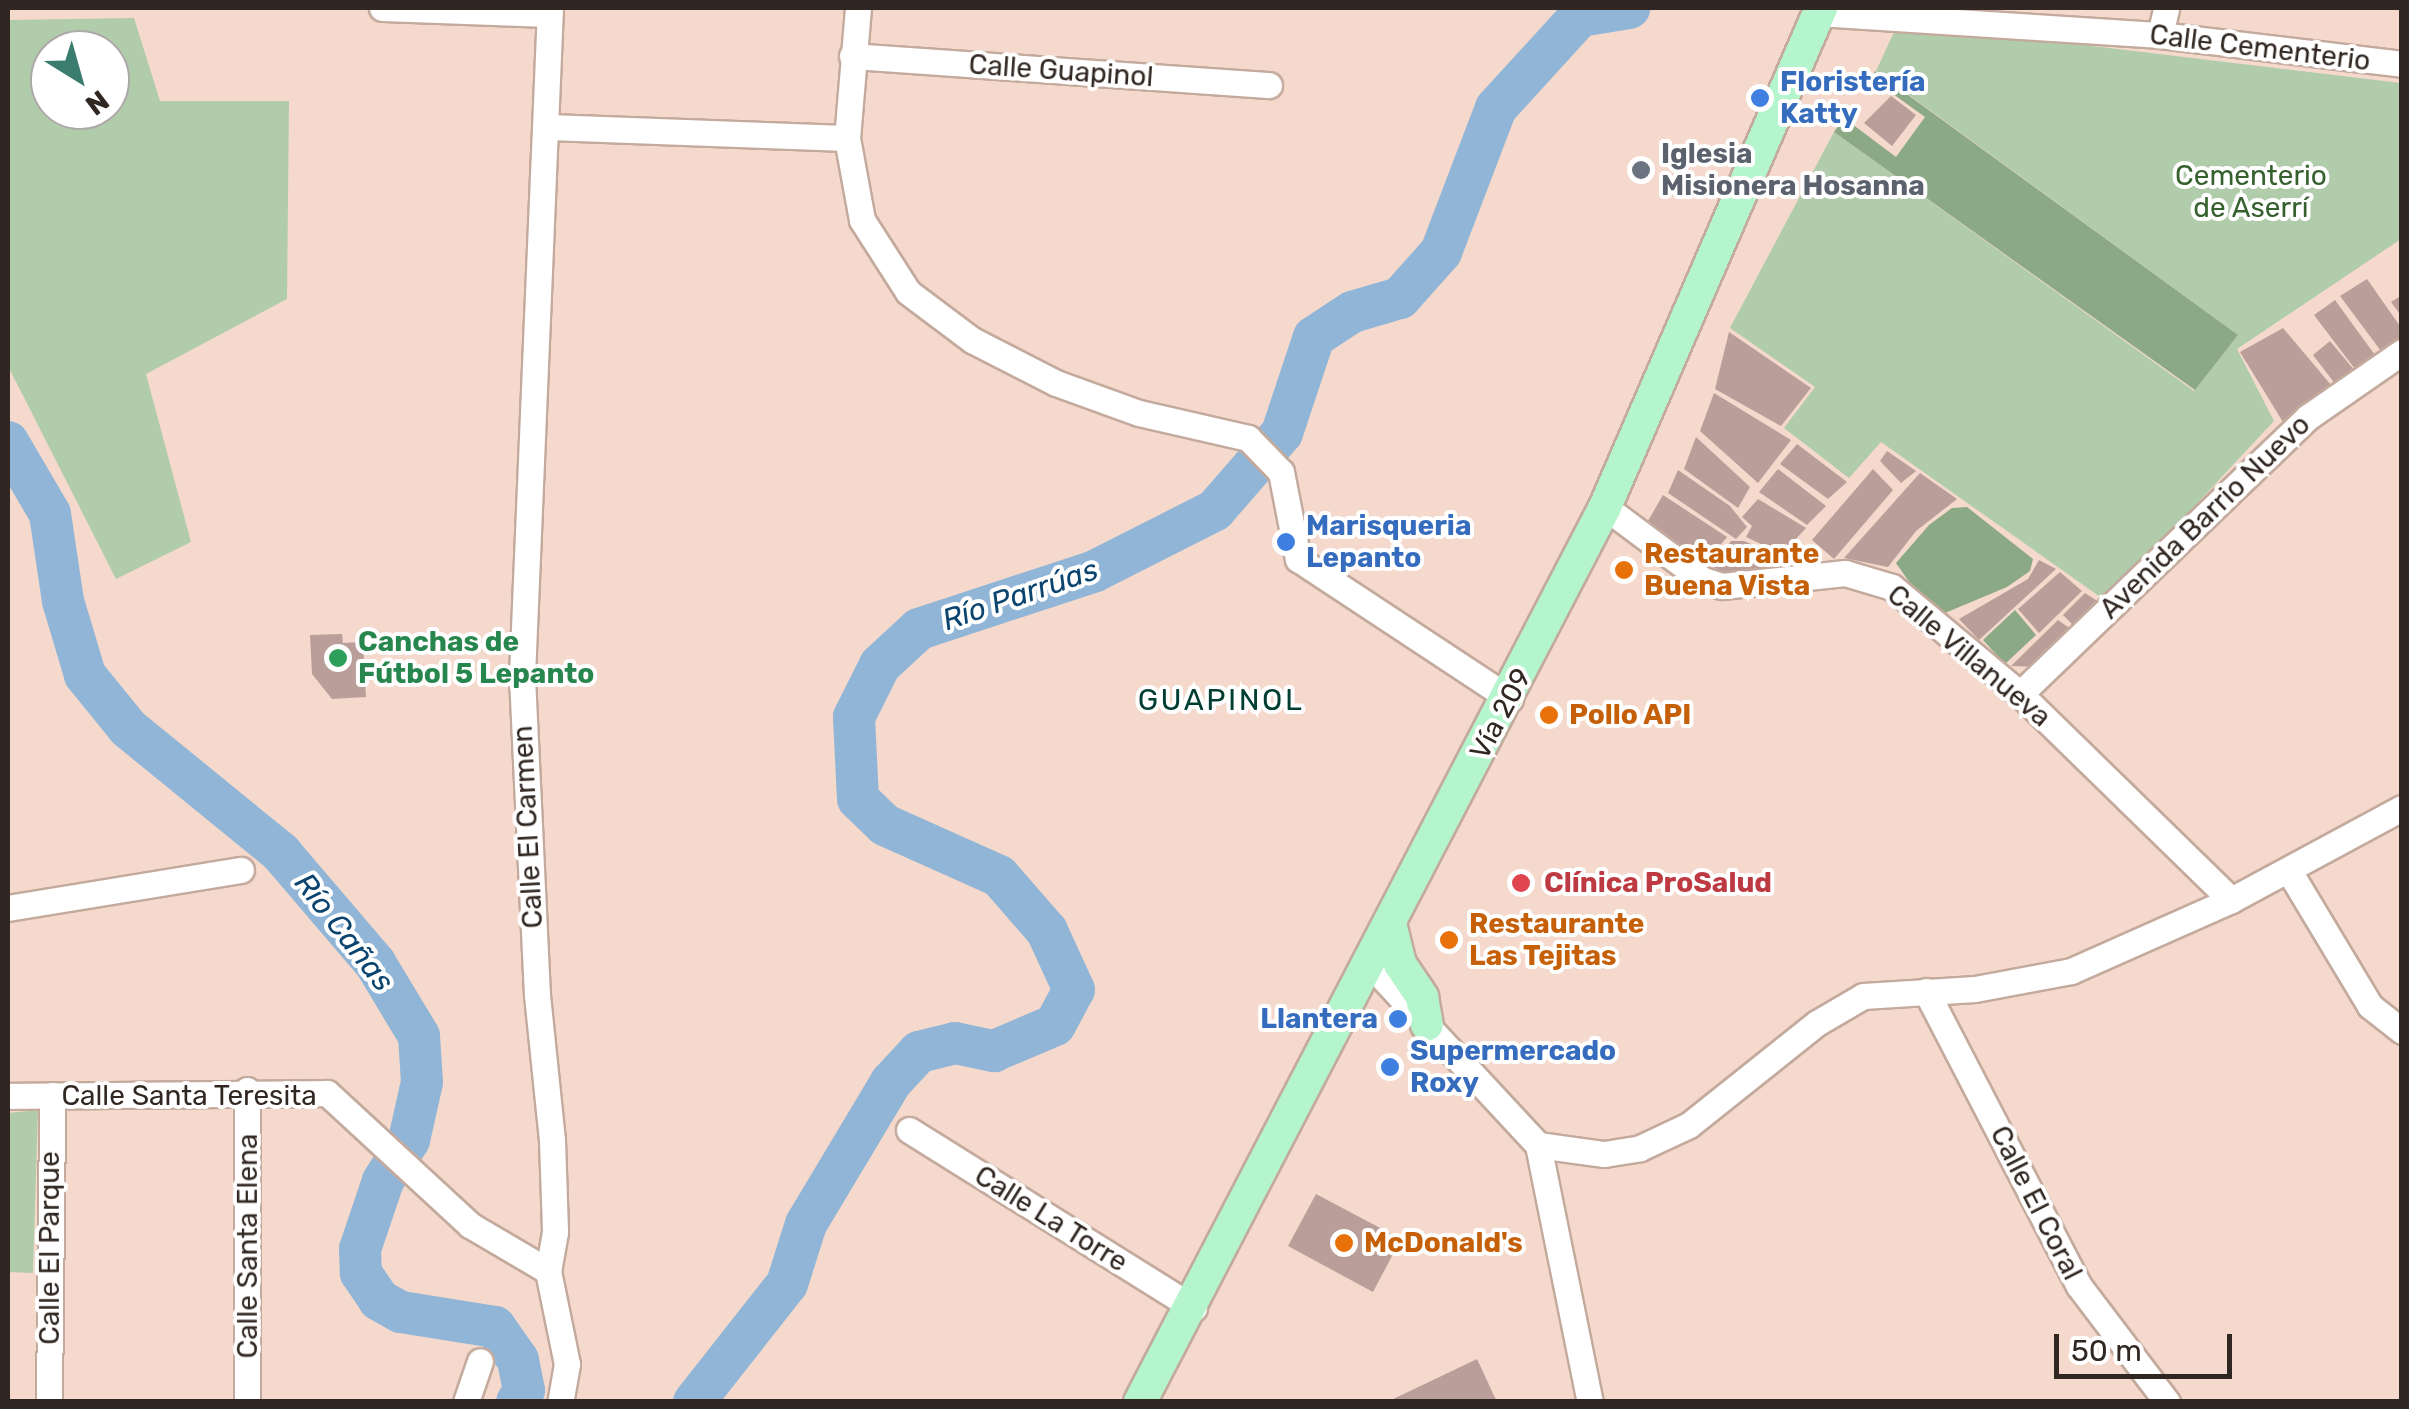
<!DOCTYPE html>
<meta charset="utf-8">
<style>
body{margin:0}
#map{position:relative;width:2409px;height:1409px;overflow:hidden;background:#f4d9cc;font-family:Rubik,sans-serif}
div>[style]{position:absolute}
.green>*{inset:0;background:#b0ccab}
.forest>*{inset:0;background:#8aa984}
.river>*{height:42px;margin:-21px;padding:0 21px;transform-origin:21px;border-radius:21px;background:#91b5d7}
.building>*{inset:0;background:#ba9e99}
.roads{filter:drop-shadow(2px 0 #c3aa9d) drop-shadow(-2px 0 #c3aa9d) drop-shadow(0 2px #c3aa9d) drop-shadow(0 -2px #c3aa9d)}
.minor>*{height:25px;margin:-12.5px;padding:0 12.5px;transform-origin:12.5px;border-radius:12.5px;background:#fff}
.major>*{height:32px;margin:-16px;padding:0 16px;transform-origin:16px;border-radius:16px;background:#b5f5cd}
.dots>*{width:28px;height:28px;translate:-50% -50%;box-sizing:border-box;border:5px solid #fff;border-radius:50%}
span{translate:-50% -50%;white-space:nowrap;text-align:center;line-height:1.15;-webkit-text-stroke:8px #fff;paint-order:stroke}
.street-label{font-size:28px;color:#312722}
.shop-label{font-size:28px;color:#366cbe;font-weight:700}
.left{translate:0 -50%;text-align:left}
.right{translate:-100% -50%;text-align:right}
.worship-label{font-size:28px;color:#5b616d;font-weight:700}
.park-label{font-size:28px;color:#36612e}
.food-label{font-size:28px;color:#c56008;font-weight:700}
.leisure-label{font-size:28px;color:#27864d;font-weight:700}
.health-label{font-size:28px;color:#be3a42;font-weight:700}
.water-label{font-size:30px;color:#0a446f;font-style:italic}
.neighbourhood-label{font-size:30px;color:#003d33;letter-spacing:2.5px}
.frame{position:absolute;inset:0;border:10px solid #312722;pointer-events:none}
.north{position:absolute;left:30px;top:30px;width:100px;height:100px;box-sizing:border-box;background:#fff;border:2px solid #ada9a7;border-radius:50%;rotate:143deg;font-size:28px;font-weight:700;line-height:40px;text-align:center;color:#312722}
.north::after{content:'';display:block;margin:auto;width:35px;height:45px;background:#3a7d6e;clip-path:polygon(50% 0,100% 100%,50% 72%,0 100%)}
.scale{position:absolute;left:2054px;top:1334px;width:178px;height:45px;box-sizing:border-box;border:5px solid #312722;border-top:0;padding-left:12px;font-size:30px;line-height:35px;white-space:nowrap;color:#312722;-webkit-text-stroke:8px #fff;paint-order:stroke}
</style>
<div id="map">
<div class="green">
<div style="clip-path:polygon(evenodd,134px 18px,160px 101px,289px 101px,287px 299px,146px 374px,191px 542px,116px 579px,8px 366px,8px 20px,134px 18px,50px 50px,110px 50px,110px 110px,50px 110px,50px 50px)"></div>
<div style="clip-path:polygon(1894px 32px,2010px 36px,2401px 83px,2401px 239px,2237px 349px,2274px 421px,2106px 601px,1881px 442px,1849px 478px,1784px 428px,1815px 387px,1730px 328px,1834px 132px,2194px 391px,2238px 335px,1876px 71px)"></div>
<div style="clip-path:polygon(38px 1110px,33px 1273px,8px 1272px,8px 1113px)"></div>
</div>
<div class="forest">
<div style="clip-path:polygon(1875px 71px,2238px 335px,2195px 390px,1834px 132px,1844px 118px,1896px 157px,1925px 117px,1871px 78px)"></div>
<div style="clip-path:polygon(1967px 507px,2033px 559px,2030px 571px,2007px 587px,1945px 613px,1919px 596px,1896px 563px,1929px 525px,1952px 508px)"></div>
<div style="clip-path:polygon(2015px 610px,2036px 635px,2005px 664px,1983px 640px)"></div>
</div>
<div class="river">
<div style="left:8px;top:442px;width:83px;rotate:59.7deg"></div>
<div style="left:50px;top:514px;width:88px;rotate:81.5deg"></div>
<div style="left:63px;top:601px;width:77px;rotate:73.4deg"></div>
<div style="left:85px;top:675px;width:68px;rotate:50.9deg"></div>
<div style="left:128px;top:728px;width:198px;rotate:39.2deg"></div>
<div style="left:281px;top:853px;width:145px;rotate:49.5deg"></div>
<div style="left:375px;top:963px;width:85px;rotate:58.9deg"></div>
<div style="left:419px;top:1036px;width:46px;rotate:86.3deg"></div>
<div style="left:422px;top:1082px;width:59px;rotate:102.6deg"></div>
<div style="left:409px;top:1140px;width:49px;rotate:122.4deg"></div>
<div style="left:383px;top:1181px;width:72px;rotate:108.7deg"></div>
<div style="left:360px;top:1249px;width:24px;rotate:88deg"></div>
<div style="left:361px;top:1273px;width:32px;rotate:56deg"></div>
<div style="left:379px;top:1300px;width:25px;rotate:29deg"></div>
<div style="left:401px;top:1312px;width:95px;rotate:9.1deg"></div>
<div style="left:495px;top:1327px;width:40px;rotate:55.1deg"></div>
<div style="left:518px;top:1360px;width:31px;rotate:79deg"></div>
<div style="left:524px;top:1390px;width:14px;rotate:120deg"></div>
<div style="left:694px;top:1402px;width:150px;rotate:-51.8deg"></div>
<div style="left:787px;top:1284px;width:63px;rotate:-72.4deg"></div>
<div style="left:806px;top:1224px;width:165px;rotate:-59.1deg"></div>
<div style="left:891px;top:1082px;width:41px;rotate:-47deg"></div>
<div style="left:919px;top:1052px;width:37px;rotate:-14deg"></div>
<div style="left:955px;top:1043px;width:40px;rotate:12deg"></div>
<div style="left:994px;top:1051px;width:66px;rotate:-23.1deg"></div>
<div style="left:1055px;top:1025px;width:40px;rotate:-62deg"></div>
<div style="left:1074px;top:990px;width:65px;rotate:-114.6deg"></div>
<div style="left:1047px;top:931px;width:73px;rotate:-131.1deg"></div>
<div style="left:999px;top:876px;width:125px;rotate:-155.9deg"></div>
<div style="left:885px;top:825px;width:37px;rotate:-136deg"></div>
<div style="left:858px;top:799px;width:82px;rotate:-92.8deg"></div>
<div style="left:854px;top:717px;width:58px;rotate:-63.4deg"></div>
<div style="left:880px;top:665px;width:53px;rotate:-42.7deg"></div>
<div style="left:919px;top:629px;width:185px;rotate:-18.2deg"></div>
<div style="left:1095px;top:571px;width:135px;rotate:-26.9deg"></div>
<div style="left:1215px;top:510px;width:102px;rotate:-49deg"></div>
<div style="left:1282px;top:433px;width:101px;rotate:-71.6deg"></div>
<div style="left:1314px;top:337px;width:45px;rotate:-33.3deg"></div>
<div style="left:1352px;top:312px;width:50px;rotate:-16.3deg"></div>
<div style="left:1400px;top:298px;width:62px;rotate:-48.3deg"></div>
<div style="left:1441px;top:252px;width:154px;rotate:-69.1deg"></div>
<div style="left:1496px;top:108px;width:125px;rotate:-47.6deg"></div>
<div style="left:1580px;top:16px;width:50px;rotate:-9.3deg"></div>
</div>
<div class="building">
<div style="clip-path:polygon(1891px 96px,1916px 115px,1892px 146px,1864px 123px)"></div>
<div style="clip-path:polygon(2367px 279px,2402px 329px,2402px 341px,2381px 351px,2340px 296px)"></div>
<div style="clip-path:polygon(2402px 295px,2402px 317px,2391px 302px)"></div>
<div style="clip-path:polygon(2335px 300px,2375px 355px,2358px 373px,2314px 315px)"></div>
<div style="clip-path:polygon(2283px 328px,2331px 385px,2283px 422px,2240px 352px)"></div>
<div style="clip-path:polygon(1729px 332px,1811px 388px,1781px 426px,1715px 389px)"></div>
<div style="clip-path:polygon(2330px 341px,2355px 371px,2336px 385px,2313px 355px)"></div>
<div style="clip-path:polygon(1714px 393px,1791px 440px,1758px 483px,1700px 431px)"></div>
<div style="clip-path:polygon(1696px 437px,1750px 487px,1738px 508px,1684px 469px)"></div>
<div style="clip-path:polygon(1797px 444px,1847px 482px,1828px 499px,1780px 464px)"></div>
<div style="clip-path:polygon(1887px 451px,1916px 471px,1901px 483px,1880px 461px)"></div>
<div style="clip-path:polygon(1778px 469px,1826px 506px,1807px 525px,1759px 492px)"></div>
<div style="clip-path:polygon(1873px 469px,1893px 490px,1834px 559px,1812px 540px)"></div>
<div style="clip-path:polygon(1678px 470px,1730px 506px,1747px 527px,1736px 539px,1668px 493px)"></div>
<div style="clip-path:polygon(1920px 473px,1957px 499px,1916px 531px,1888px 567px,1844px 558px)"></div>
<div style="clip-path:polygon(1663px 495px,1727px 537px,1706px 563px,1645px 526px)"></div>
<div style="clip-path:polygon(1758px 499px,1806px 528px,1782px 554px,1746px 537px,1752px 526px,1742px 517px)"></div>
<div style="clip-path:polygon(1731px 541px,1744px 541px,1777px 555px,1765px 572px,1729px 576px,1713px 567px)"></div>
<div style="clip-path:polygon(2039px 560px,2056px 569px,1979px 640px,1959px 619px,2028px 579px)"></div>
<div style="clip-path:polygon(2060px 572px,2082px 591px,2039px 633px,2018px 609px)"></div>
<div style="clip-path:polygon(2085px 593px,2102px 604px,2078px 630px,2063px 615px)"></div>
<div style="clip-path:polygon(2058px 620px,2075px 632px,2038px 667px,2011px 666px)"></div>
<div style="clip-path:polygon(342px 634px,343px 643px,363px 642px,366px 697px,332px 699px,312px 674px,310px 635px)"></div>
<div style="clip-path:polygon(1316px 1194px,1401px 1239px,1373px 1292px,1288px 1246px)"></div>
<div style="clip-path:polygon(1477px 1359px,1497px 1402px,1387px 1402px)"></div>
</div>
<div class="roads">
<div class="minor">
<div style="left:382px;top:8px;width:167px;rotate:2.1deg"></div>
<div style="left:550px;top:8px;width:670px;rotate:92.4deg"></div>
<div style="left:522px;top:677px;width:318px;rotate:87.3deg"></div>
<div style="left:537px;top:995px;width:146px;rotate:84.1deg"></div>
<div style="left:552px;top:1140px;width:92px;rotate:88.1deg"></div>
<div style="left:555px;top:1232px;width:40px;rotate:100deg"></div>
<div style="left:548px;top:1271px;width:95px;rotate:78.5deg"></div>
<div style="left:567px;top:1364px;width:39px;rotate:100deg"></div>
<div style="left:858px;top:8px;width:130px;rotate:94.8deg"></div>
<div style="left:847px;top:138px;width:83px;rotate:79.6deg"></div>
<div style="left:862px;top:220px;width:85px;rotate:57.4deg"></div>
<div style="left:908px;top:292px;width:80px;rotate:36.9deg"></div>
<div style="left:972px;top:340px;width:94px;rotate:27.1deg"></div>
<div style="left:1056px;top:383px;width:88px;rotate:19.9deg"></div>
<div style="left:1139px;top:413px;width:112px;rotate:12.9deg"></div>
<div style="left:1248px;top:438px;width:47px;rotate:45.9deg"></div>
<div style="left:1281px;top:472px;width:89px;rotate:78.9deg"></div>
<div style="left:1298px;top:559px;width:254px;rotate:33.4deg"></div>
<div style="left:1819px;top:13px;width:342px;rotate:3.7deg"></div>
<div style="left:2160px;top:35px;width:244px;rotate:6.8deg"></div>
<div style="left:2160px;top:35px;width:28px;rotate:-77deg"></div>
<div style="left:852px;top:56px;width:418px;rotate:4deg"></div>
<div style="left:548px;top:127px;width:299px;rotate:2.1deg"></div>
<div style="left:1605px;top:507px;width:122px;rotate:36.7deg"></div>
<div style="left:1703px;top:580px;width:20px;rotate:18deg"></div>
<div style="left:1722px;top:586px;width:124px;rotate:-6deg"></div>
<div style="left:1845px;top:573px;width:49px;rotate:16.6deg"></div>
<div style="left:1892px;top:587px;width:167px;rotate:39.9deg"></div>
<div style="left:2020px;top:694px;width:295px;rotate:44.3deg"></div>
<div style="left:2020px;top:694px;width:400px;rotate:-43.9deg"></div>
<div style="left:2308px;top:417px;width:114px;rotate:-34.7deg"></div>
<div style="left:2289px;top:871px;width:157px;rotate:59deg"></div>
<div style="left:2370px;top:1006px;width:41px;rotate:38deg"></div>
<div style="left:8px;top:908px;width:236px;rotate:-9.3deg"></div>
<div style="left:1369px;top:963px;width:248px;rotate:47.1deg"></div>
<div style="left:1538px;top:1145px;width:67px;rotate:7.8deg"></div>
<div style="left:1604px;top:1154px;width:36px;rotate:-9deg"></div>
<div style="left:1640px;top:1148px;width:54px;rotate:-25.1deg"></div>
<div style="left:1689px;top:1125px;width:164px;rotate:-38.6deg"></div>
<div style="left:1817px;top:1023px;width:53px;rotate:-30.4deg"></div>
<div style="left:1863px;top:996px;width:112px;rotate:-3.6deg"></div>
<div style="left:1975px;top:989px;width:98px;rotate:-10.6deg"></div>
<div style="left:2071px;top:971px;width:175px;rotate:-23.9deg"></div>
<div style="left:2231px;top:900px;width:194px;rotate:-28.3deg"></div>
<div style="left:1926px;top:991px;width:332px;rotate:62.6deg"></div>
<div style="left:2079px;top:1286px;width:146px;rotate:52.8deg"></div>
<div style="left:8px;top:1096px;width:319px;rotate:-0.5deg"></div>
<div style="left:327px;top:1093px;width:195px;rotate:42.7deg"></div>
<div style="left:470px;top:1225px;width:91px;rotate:30.5deg"></div>
<div style="left:909px;top:1130px;width:336px;rotate:32deg"></div>
<div style="left:1538px;top:1145px;width:262px;rotate:78.6deg"></div>
<div style="left:49px;top:1402px;width:307px;rotate:-89.4deg"></div>
<div style="left:247px;top:1402px;width:312px;rotate:-90deg"></div>
<div style="left:466px;top:1402px;width:43px;rotate:-71.1deg"></div>
</div>
<div class="major">
<div style="left:1390px;top:923px;width:42px;rotate:76.3deg"></div>
<div style="left:1400px;top:964px;width:40px;rotate:56deg"></div>
<div style="left:1422px;top:997px;width:28px;rotate:80deg"></div>
<div style="left:1140px;top:1402px;width:1009px;rotate:-62.55deg"></div>
<div style="left:1605px;top:507px;width:544px;rotate:-66.59deg"></div>
</div>
</div>
<div class="dots">
<div style="left:1760px;top:98px;background:#3f7fe0"></div>
<div style="left:1641px;top:170px;background:#6b7280"></div>
<div style="left:1286px;top:542px;background:#3f7fe0"></div>
<div style="left:1624px;top:570px;background:#e8710a"></div>
<div style="left:338px;top:658px;background:#2e9e5b"></div>
<div style="left:1549px;top:715px;background:#e8710a"></div>
<div style="left:1521px;top:883px;background:#e0444e"></div>
<div style="left:1449px;top:940px;background:#e8710a"></div>
<div style="left:1398px;top:1019px;background:#3f7fe0"></div>
<div style="left:1390px;top:1067px;background:#3f7fe0"></div>
<div style="left:1344px;top:1243px;background:#e8710a"></div>
</div>
<div class="street-label">
<span style="left:2260px;top:48px;rotate:7deg">Calle Cementerio</span>
<span style="left:1061px;top:71px;rotate:4deg">Calle Guapinol</span>
<span style="left:2205px;top:517px;rotate:-44deg">Avenida Barrio Nuevo</span>
<span style="left:1969px;top:656px;rotate:40deg">Calle Villanueva</span>
<span style="left:1501px;top:714px;rotate:-62deg">Vía 209</span>
<span style="left:528px;top:827px;rotate:-93deg">Calle El Carmen</span>
<span style="left:189px;top:1096px">Calle Santa Teresita</span>
<span style="left:2036px;top:1203px;rotate:63deg">Calle El Coral</span>
<span style="left:1051px;top:1219px;rotate:32deg">Calle La Torre</span>
<span style="left:248px;top:1246px;rotate:-90deg">Calle Santa Elena</span>
<span style="left:50px;top:1248px;rotate:-90deg">Calle El Parque</span>
</div>
<div class="shop-label">
<span class="left" style="left:1780px;top:98px">Floristería<br>Katty</span>
<span class="left" style="left:1306px;top:542px">Marisqueria<br>Lepanto</span>
<span class="right" style="left:1378px;top:1019px">Llantera</span>
<span class="left" style="left:1410px;top:1067px">Supermercado<br>Roxy</span>
</div>
<div class="worship-label">
<span class="left" style="left:1661px;top:170px">Iglesia<br>Misionera Hosanna</span>
</div>
<div class="park-label">
<span style="left:2251px;top:192px">Cementerio<br>de Aserrí</span>
</div>
<div class="food-label">
<span class="left" style="left:1644px;top:570px">Restaurante<br>Buena Vista</span>
<span class="left" style="left:1569px;top:715px">Pollo API</span>
<span class="left" style="left:1469px;top:940px">Restaurante<br>Las Tejitas</span>
<span class="left" style="left:1364px;top:1243px">McDonald's</span>
</div>
<div class="leisure-label">
<span class="left" style="left:358px;top:658px">Canchas de<br>Fútbol 5 Lepanto</span>
</div>
<div class="health-label">
<span class="left" style="left:1544px;top:883px">Clínica ProSalud</span>
</div>
<div class="water-label">
<span style="left:1020px;top:595px;rotate:-19deg">Río Parrúas</span>
<span style="left:344px;top:932px;rotate:52deg">Río Cañas</span>
</div>
<div class="neighbourhood-label">
<span style="left:1221px;top:700px">GUAPINOL</span>
</div>
<div class="frame"></div>
<div class="north">N</div>
<div class="scale">50 m</div>
</div>
